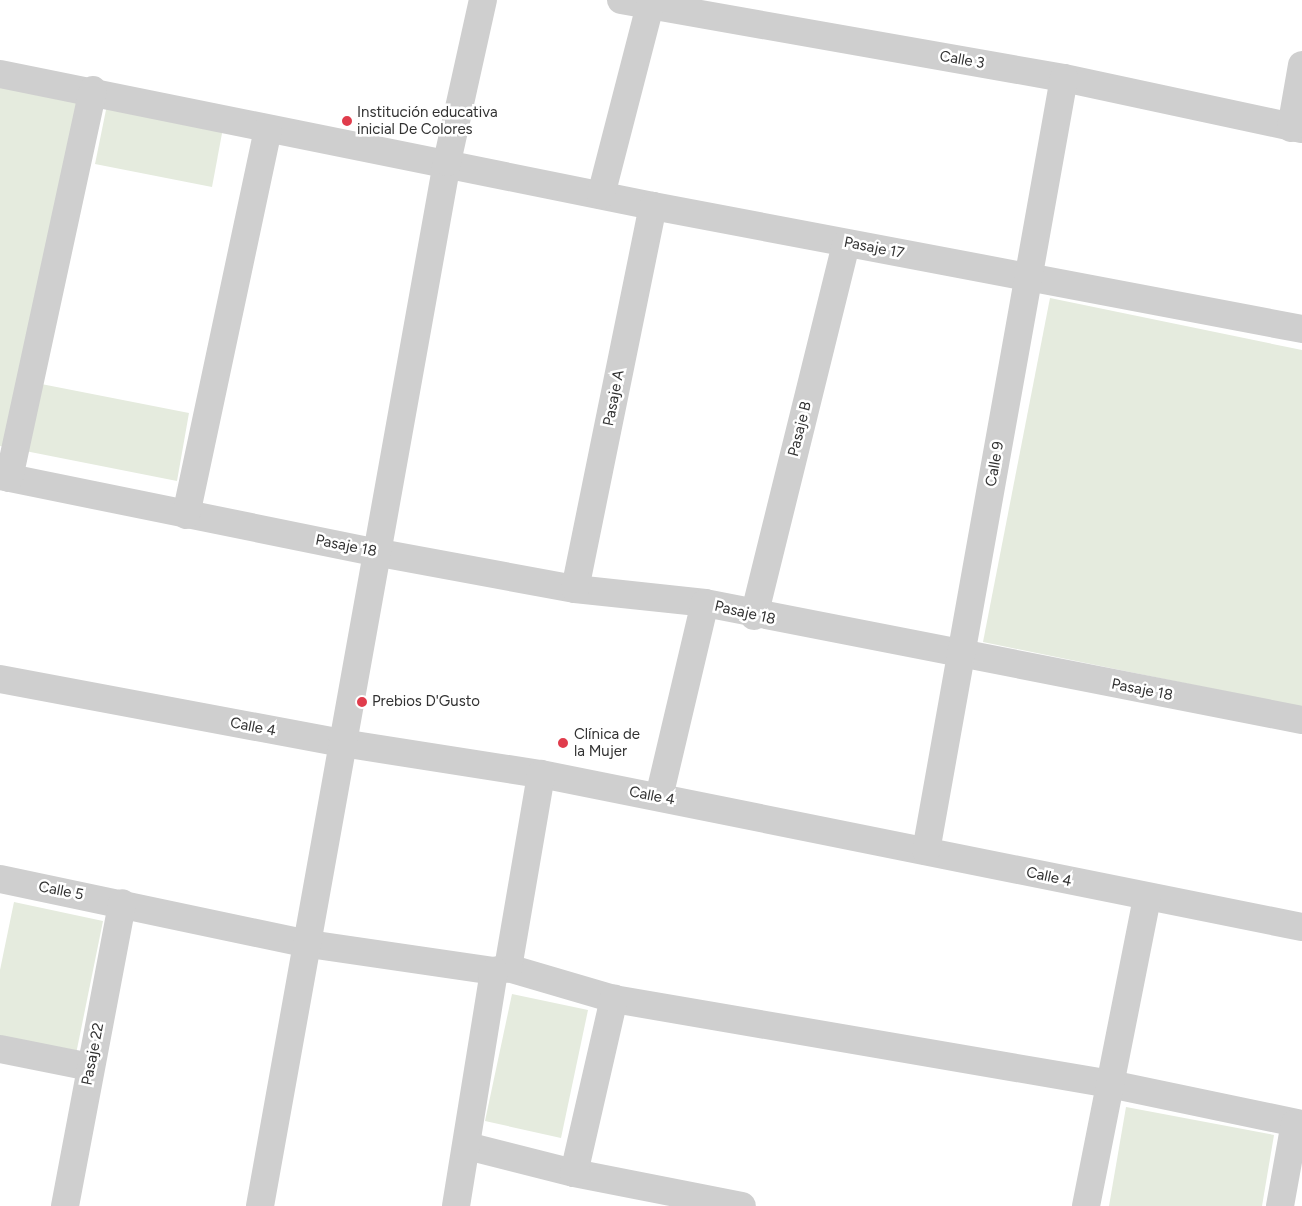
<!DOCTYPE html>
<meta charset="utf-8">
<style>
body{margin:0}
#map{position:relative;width:1302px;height:1206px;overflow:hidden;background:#fff;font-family:Figtree,sans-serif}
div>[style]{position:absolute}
.green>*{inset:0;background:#e5ebde}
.street>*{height:28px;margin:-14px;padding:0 14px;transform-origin:14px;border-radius:14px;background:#cfcfcf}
.dots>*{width:14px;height:14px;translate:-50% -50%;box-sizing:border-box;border:2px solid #fff;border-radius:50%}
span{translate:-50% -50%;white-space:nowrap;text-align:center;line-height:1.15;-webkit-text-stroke:5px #fff;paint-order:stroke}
.street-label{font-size:15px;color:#323232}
.poi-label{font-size:15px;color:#323232}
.left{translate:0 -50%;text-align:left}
</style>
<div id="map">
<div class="green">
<div style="clip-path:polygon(0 82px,79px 97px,26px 381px,189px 413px,177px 481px,0 446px)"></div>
<div style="clip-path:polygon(107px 105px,223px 128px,212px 187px,95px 164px)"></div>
<div style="clip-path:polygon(1050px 298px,1302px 350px,1302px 707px,983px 642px)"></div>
<div style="clip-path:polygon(14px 902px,103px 921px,76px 1054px,0 1038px,0 970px)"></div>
<div style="clip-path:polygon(512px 994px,588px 1010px,561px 1138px,485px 1121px)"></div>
<div style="clip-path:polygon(1126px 1107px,1274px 1135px,1262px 1206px,1109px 1206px)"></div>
</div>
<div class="street">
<div style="left:621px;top:0;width:450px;rotate:10deg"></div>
<div style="left:1064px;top:78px;width:243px;rotate:12.1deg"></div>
<div style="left:0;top:74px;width:666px;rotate:11.43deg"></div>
<div style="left:653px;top:206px;width:661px;rotate:10.73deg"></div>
<div style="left:1291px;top:128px;width:64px;rotate:-80.1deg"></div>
<div style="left:601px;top:195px;width:196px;rotate:-75.5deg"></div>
<div style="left:0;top:476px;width:388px;rotate:11.5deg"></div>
<div style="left:380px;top:553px;width:198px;rotate:10.5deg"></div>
<div style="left:575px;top:589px;width:131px;rotate:6.1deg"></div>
<div style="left:705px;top:603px;width:608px;rotate:11.09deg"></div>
<div style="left:9px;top:478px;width:397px;rotate:-77.8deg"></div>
<div style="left:186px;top:515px;width:394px;rotate:-78deg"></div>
<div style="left:575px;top:589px;width:391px;rotate:-78.5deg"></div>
<div style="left:754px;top:616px;width:384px;rotate:-76.1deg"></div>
<div style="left:0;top:679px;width:348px;rotate:10.6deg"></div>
<div style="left:342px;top:743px;width:201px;rotate:8.9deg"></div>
<div style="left:541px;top:774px;width:776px;rotate:11.37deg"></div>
<div style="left:659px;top:797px;width:199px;rotate:-76.7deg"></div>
<div style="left:926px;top:851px;width:785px;rotate:-79.88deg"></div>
<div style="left:0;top:879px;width:316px;rotate:11.9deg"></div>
<div style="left:309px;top:944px;width:187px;rotate:8.3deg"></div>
<div style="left:494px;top:971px;width:14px;rotate:-12deg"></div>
<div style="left:508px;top:968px;width:110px;rotate:16.3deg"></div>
<div style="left:614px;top:999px;width:503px;rotate:9.72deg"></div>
<div style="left:1110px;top:1084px;width:196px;rotate:11.8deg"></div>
<div style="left:508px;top:968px;width:197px;rotate:-80.3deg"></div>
<div style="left:0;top:1049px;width:92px;rotate:11.3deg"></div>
<div style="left:467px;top:1146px;width:110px;rotate:14.2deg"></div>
<div style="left:574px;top:1173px;width:171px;rotate:11.1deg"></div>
<div style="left:574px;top:1173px;width:179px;rotate:-77.1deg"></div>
<div style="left:65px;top:1206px;width:308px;rotate:-79.3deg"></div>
<div style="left:260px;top:1206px;width:1061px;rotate:-79.84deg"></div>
<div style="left:447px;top:162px;width:166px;rotate:-77.5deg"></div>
<div style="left:456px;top:1206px;width:238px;rotate:-80.8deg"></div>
<div style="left:1086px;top:1206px;width:313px;rotate:-78.8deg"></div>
<div style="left:1280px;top:1206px;width:84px;rotate:-79.8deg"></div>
</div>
<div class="dots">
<div style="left:347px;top:121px;background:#e03c4c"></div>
<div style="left:362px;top:702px;background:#e03c4c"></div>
<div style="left:563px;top:743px;background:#e03c4c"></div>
</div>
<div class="street-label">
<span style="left:962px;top:60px;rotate:10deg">Calle 3</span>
<span style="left:874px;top:248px;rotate:11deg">Pasaje 17</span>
<span style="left:614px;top:398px;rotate:-79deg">Pasaje A</span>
<span style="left:800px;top:429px;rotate:-76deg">Pasaje B</span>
<span style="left:995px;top:464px;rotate:-80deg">Calle 9</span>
<span style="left:346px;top:546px;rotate:11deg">Pasaje 18</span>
<span style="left:745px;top:613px;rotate:13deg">Pasaje 18</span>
<span style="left:1142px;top:690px;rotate:11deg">Pasaje 18</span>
<span style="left:253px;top:727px;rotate:11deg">Calle 4</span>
<span style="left:652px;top:796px;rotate:11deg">Calle 4</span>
<span style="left:1049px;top:877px;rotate:12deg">Calle 4</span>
<span style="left:61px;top:891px;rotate:11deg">Calle 5</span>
<span style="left:93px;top:1054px;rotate:-79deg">Pasaje 22</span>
</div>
<div class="poi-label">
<span class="left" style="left:357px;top:121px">Institución educativa<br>inicial De Colores</span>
<span class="left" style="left:372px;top:702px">Prebios D'Gusto</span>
<span class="left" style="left:574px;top:743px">Clínica de<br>la Mujer</span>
</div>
</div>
